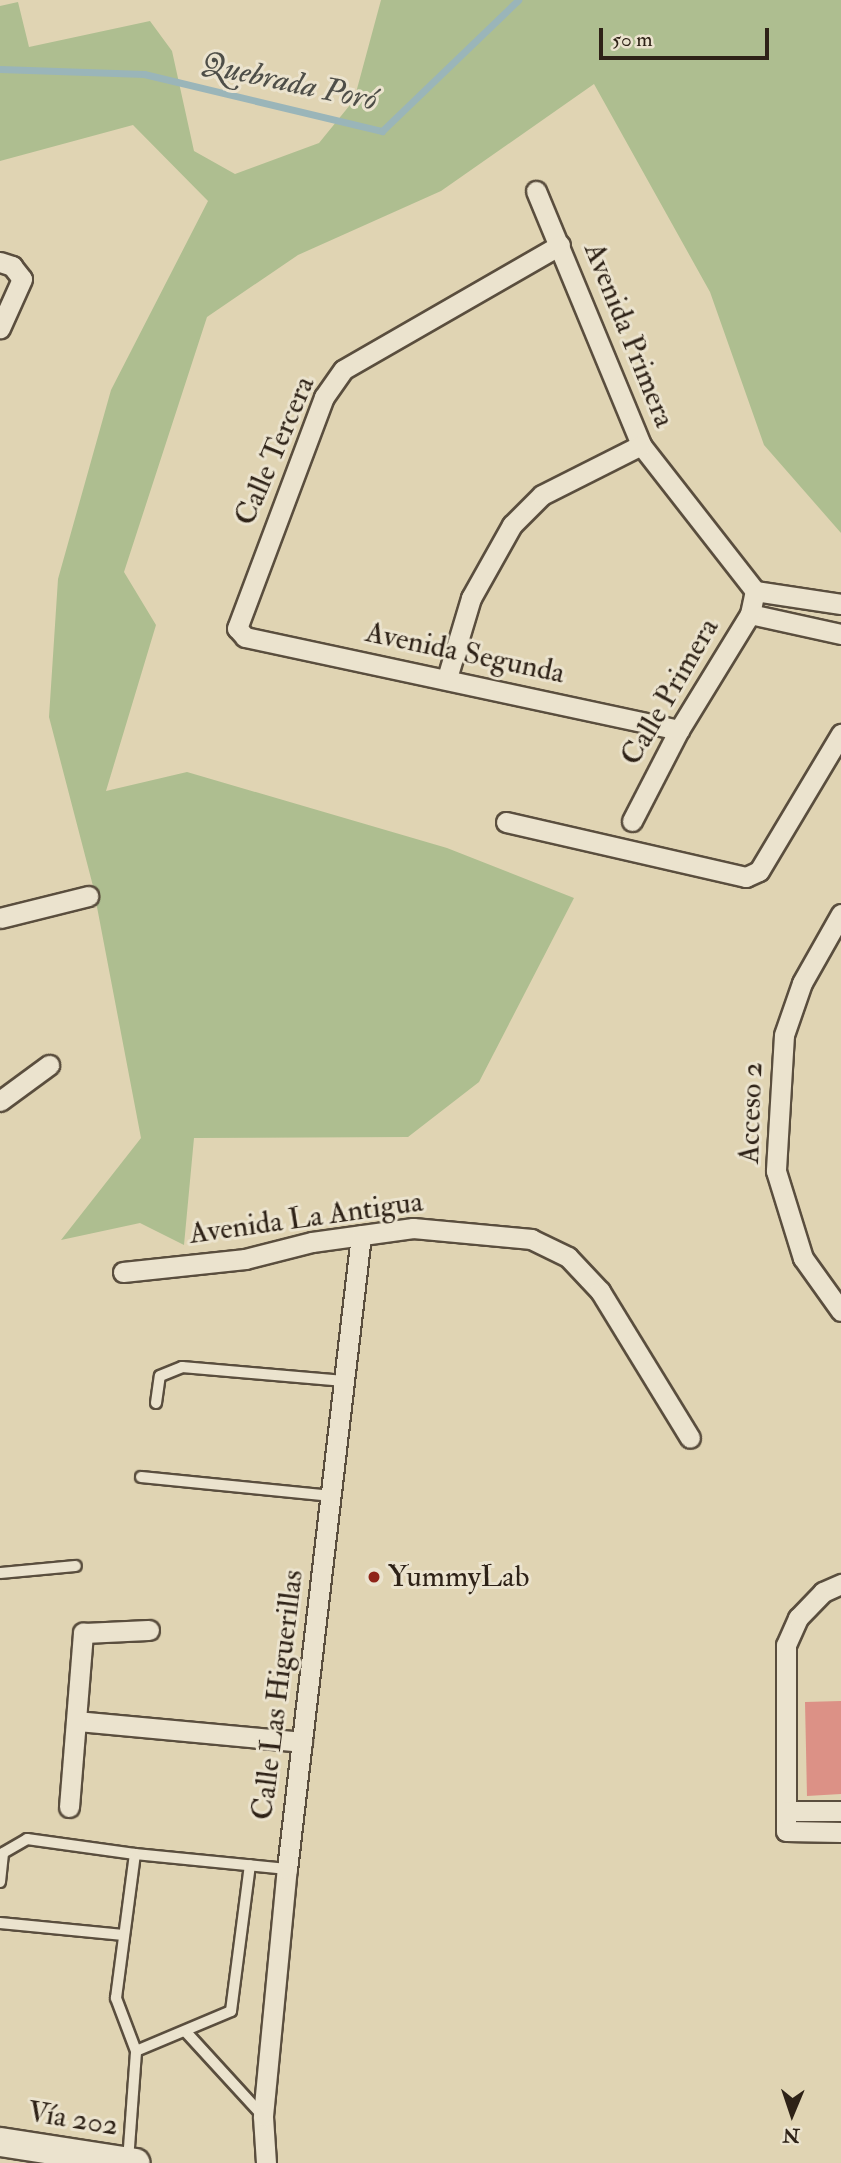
<!DOCTYPE html>
<meta charset="utf-8">
<style>
body{margin:0}
#map{position:relative;width:841px;height:2163px;overflow:hidden;background:#e0d4b3;font-family:"IM FELL Double Pica",serif}
div>[style]{position:absolute}
.green>*{inset:0;background:#aebe90}
.stream>*{height:7px;margin:-3.5px;padding:0 3.5px;transform-origin:3.5px;border-radius:3.5px;background:#9ab5b9}
.building>*{inset:0;background:#dc9186}
.roads{filter:drop-shadow(2px 0 #5a4e3e) drop-shadow(-2px 0 #5a4e3e) drop-shadow(0 2px #5a4e3e) drop-shadow(0 -2px #5a4e3e)}
.lane>*{height:10px;margin:-5px;padding:0 5px;transform-origin:5px;border-radius:5px;background:#ebe3ce}
.street>*{height:19px;margin:-9.5px;padding:0 9.5px;transform-origin:9.5px;border-radius:9.5px;background:#ebe3ce}
.secondary>*{height:28px;margin:-14px;padding:0 14px;transform-origin:14px;border-radius:14px;background:#ebe3ce}
.dots>*{width:19px;height:19px;translate:-50% -50%;box-sizing:border-box;border:4px solid #ebe3ce;border-radius:50%}
span{translate:-50% -50%;white-space:nowrap;text-align:center;line-height:1.15;-webkit-text-stroke:6px #ebe3ce;paint-order:stroke}
.street-label{font-size:30px;color:#2e2217}
.poi-label{font-size:30px;color:#2e2217}
.left{translate:0 -50%;text-align:left}
.water-label{font-size:32px;color:#4e4e48;font-style:italic}
.north{position:absolute;left:757px;top:2079px;width:70px;height:70px;-webkit-text-stroke:5px #ebe3ce;paint-order:stroke;rotate:182deg;font-size:19px;font-weight:700;line-height:28px;text-align:center;color:#2e2217}
.north::after{content:'';display:block;margin:auto;width:24px;height:32px;background:#2e2217;clip-path:polygon(50% 0,100% 100%,50% 72%,0 100%)}
.scale{position:absolute;left:599px;top:28px;width:170px;height:32px;box-sizing:border-box;border:4px solid #2e2217;border-top:0;padding-left:9px;font-size:21px;line-height:24px;white-space:nowrap;color:#2e2217;-webkit-text-stroke:5px #ebe3ce;paint-order:stroke}
</style>
<div id="map">
<div class="green">
<div style="clip-path:polygon(381px 0,841px 0,841px 533px,764px 445px,710px 292px,594px 84px,441px 191px,298px 255px,207px 317px,124px 572px,156px 625px,106px 791px,187px 772px,447px 848px,574px 898px,479px 1082px,408px 1137px,194px 1138px,184px 1245px,140px 1223px,61px 1240px,141px 1138px,93px 886px,49px 717px,58px 579px,111px 390px,208px 201px,133px 125px,0 161px,0 6px,18px 2px,29px 47px,150px 21px,172px 51px,194px 151px,235px 174px,319px 143px,354px 100px)"></div>
</div>
<div class="stream">
<div style="left:0;top:69px;width:144px;rotate:2deg"></div>
<div style="left:144px;top:74px;width:245px;rotate:13.5deg"></div>
<div style="left:382px;top:131px;width:189px;rotate:-43.9deg"></div>
</div>
<div class="building">
<div style="clip-path:polygon(841px 1701px,841px 1794px,807px 1796px,805px 1702px)"></div>
</div>
<div class="roads">
<div class="lane">
<div style="left:156px;top:1403px;width:27px;rotate:-82deg"></div>
<div style="left:160px;top:1376px;width:24px;rotate:-22deg"></div>
<div style="left:182px;top:1367px;width:163px;rotate:4.9deg"></div>
<div style="left:141px;top:1477px;width:192px;rotate:5.7deg"></div>
<div style="left:0;top:1573px;width:76px;rotate:-5.3deg"></div>
<div style="left:0;top:1882px;width:29px;rotate:-84deg"></div>
<div style="left:3px;top:1853px;width:28px;rotate:-30deg"></div>
<div style="left:27px;top:1839px;width:109px;rotate:7.9deg"></div>
<div style="left:0;top:1923px;width:124px;rotate:5.6deg"></div>
<div style="left:186px;top:2032px;width:113px;rotate:47.5deg"></div>
<div style="left:136px;top:2051px;width:103px;rotate:-22.8deg"></div>
<div style="left:231px;top:2011px;width:147px;rotate:-82.6deg"></div>
<div style="left:128px;top:2161px;width:110px;rotate:-85.8deg"></div>
<div style="left:136px;top:2051px;width:57px;rotate:-110.7deg"></div>
<div style="left:116px;top:1998px;width:145px;rotate:-82.5deg"></div>
<div style="left:135px;top:1854px;width:153px;rotate:5.6deg"></div>
</div>
<div class="street">
<div style="left:536px;top:191px;width:275px;rotate:67.5deg"></div>
<div style="left:641px;top:445px;width:185px;rotate:52deg"></div>
<div style="left:755px;top:591px;width:87px;rotate:8.6deg"></div>
<div style="left:560px;top:245px;width:250px;rotate:150.1deg"></div>
<div style="left:343px;top:370px;width:33px;rotate:125deg"></div>
<div style="left:324px;top:397px;width:247px;rotate:110.6deg"></div>
<div style="left:237px;top:628px;width:12px;rotate:48deg"></div>
<div style="left:245px;top:637px;width:444px;rotate:12.1deg"></div>
<div style="left:0;top:262px;width:13px;rotate:18deg"></div>
<div style="left:12px;top:266px;width:16px;rotate:52deg"></div>
<div style="left:22px;top:279px;width:54px;rotate:114.2deg"></div>
<div style="left:750px;top:614px;width:93px;rotate:12.4deg"></div>
<div style="left:447px;top:678px;width:84px;rotate:-73.3deg"></div>
<div style="left:471px;top:598px;width:84px;rotate:-60.7deg"></div>
<div style="left:512px;top:525px;width:42px;rotate:-45deg"></div>
<div style="left:542px;top:495px;width:111px;rotate:-26.8deg"></div>
<div style="left:632px;top:821px;width:102px;rotate:-62.7deg"></div>
<div style="left:679px;top:730px;width:136px;rotate:-58.5deg"></div>
<div style="left:750px;top:614px;width:24px;rotate:-78deg"></div>
<div style="left:506px;top:822px;width:246px;rotate:12.9deg"></div>
<div style="left:746px;top:877px;width:14px;rotate:-25deg"></div>
<div style="left:759px;top:871px;width:160px;rotate:-59.1deg"></div>
<div style="left:841px;top:914px;width:79px;rotate:119.5deg"></div>
<div style="left:802px;top:983px;width:55px;rotate:109.1deg"></div>
<div style="left:784px;top:1035px;width:136px;rotate:93.4deg"></div>
<div style="left:776px;top:1171px;width:91px;rotate:72.8deg"></div>
<div style="left:803px;top:1258px;width:65px;rotate:54.4deg"></div>
<div style="left:0;top:918px;width:91px;rotate:-14deg"></div>
<div style="left:0;top:1101px;width:61px;rotate:-36.3deg"></div>
<div style="left:123px;top:1272px;width:123px;rotate:-6.1deg"></div>
<div style="left:245px;top:1259px;width:69px;rotate:-14.2deg"></div>
<div style="left:312px;top:1242px;width:102px;rotate:-7.9deg"></div>
<div style="left:413px;top:1228px;width:119px;rotate:5.3deg"></div>
<div style="left:531px;top:1239px;width:41px;rotate:25.9deg"></div>
<div style="left:568px;top:1257px;width:47px;rotate:46.7deg"></div>
<div style="left:600px;top:1291px;width:172px;rotate:58.5deg"></div>
<div style="left:77px;top:1721px;width:226px;rotate:5.3deg"></div>
<div style="left:69px;top:1807px;width:175px;rotate:-85.4deg"></div>
<div style="left:83px;top:1633px;width:66px;rotate:-2.6deg"></div>
<div style="left:786px;top:1811px;width:166px;rotate:-90deg"></div>
<div style="left:786px;top:1645px;width:30px;rotate:-66deg"></div>
<div style="left:798px;top:1618px;width:36px;rotate:-46deg"></div>
<div style="left:823px;top:1592px;width:20px;rotate:-24deg"></div>
<div style="left:841px;top:1811px;width:55px;rotate:180deg"></div>
<div style="left:786px;top:1811px;width:20px;rotate:90deg"></div>
<div style="left:786px;top:1831px;width:55px;rotate:1deg"></div>
<div style="left:266px;top:2163px;width:47px;rotate:-93.7deg"></div>
<div style="left:263px;top:2116px;width:248px;rotate:-84.5deg"></div>
<div style="left:287px;top:1869px;width:638px;rotate:-83.34deg"></div>
</div>
<div class="secondary">
<div style="left:0;top:2142px;width:137px;rotate:8.8deg"></div>
</div>
</div>
<div class="dots">
<div style="left:374px;top:1577px;background:#8f2418"></div>
</div>
<div class="street-label">
<span style="left:629px;top:335px;rotate:68deg">Avenida Primera</span>
<span style="left:275px;top:451px;rotate:-67deg">Calle Tercera</span>
<span style="left:465px;top:653px;rotate:12deg">Avenida Segunda</span>
<span style="left:670px;top:692px;rotate:-60deg">Calle Primera</span>
<span style="left:751px;top:1113px;rotate:-88deg">Acceso 2</span>
<span style="left:306px;top:1218px;rotate:-8deg">Avenida La Antigua</span>
<span style="left:278px;top:1695px;rotate:-83deg">Calle Las Higuerillas</span>
<span style="left:73px;top:2119px;rotate:9deg">Vía 202</span>
</div>
<div class="poi-label">
<span class="left" style="left:388px;top:1577px">YummyLab</span>
</div>
<div class="water-label">
<span style="left:289px;top:82px;rotate:12deg">Quebrada Poró</span>
</div>
<div class="north">N</div>
<div class="scale">50 m</div>
</div>
